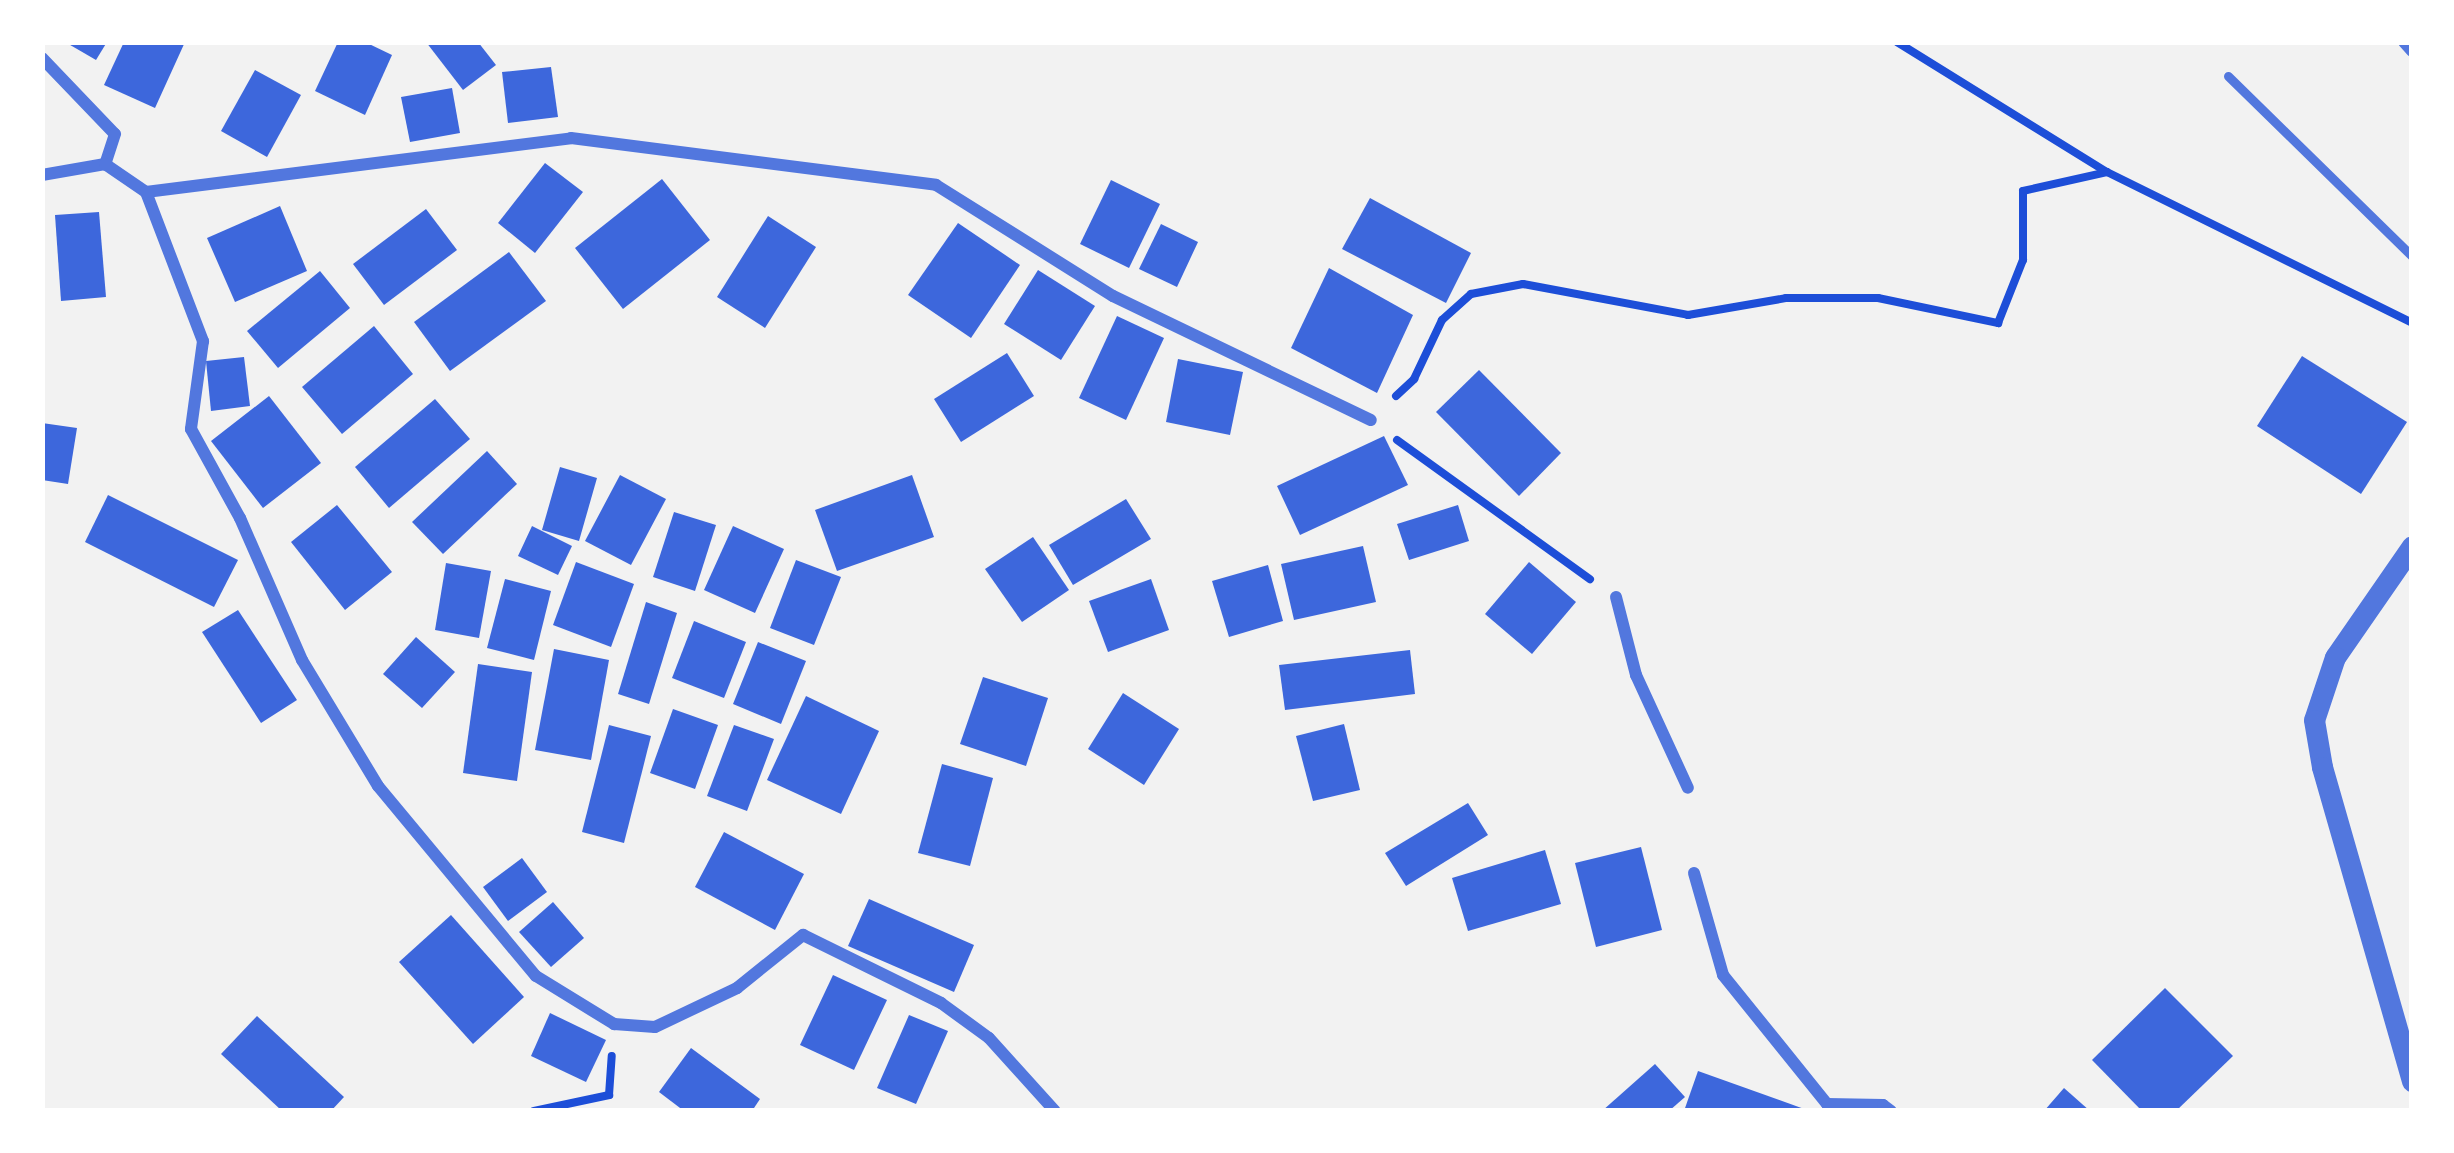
<!DOCTYPE html>
<style>
body{margin:0}
#map{position:relative;width:2454px;height:1153px;overflow:hidden;background:#f2f2f2;font-family:Raleway,sans-serif}
div>[style]{position:absolute}
.building>*{inset:0;background:#3d67dc}
.path>*{height:8px;margin:-4px;padding:0 4px;transform-origin:4px;border-radius:4px;background:#1d4ed8}
.service>*{height:9px;margin:-4.5px;padding:0 4.5px;transform-origin:4.5px;border-radius:4.5px;background:#5277de}
.minor>*{height:12px;margin:-6px;padding:0 6px;transform-origin:6px;border-radius:6px;background:#5277de}
.tertiary>*{height:21px;margin:-10.5px;padding:0 10.5px;transform-origin:10.5px;border-radius:10.5px;background:#5277de}
span{translate:-50% -50%;white-space:nowrap;text-align:center;line-height:1.15;-webkit-text-stroke:10px #fff;paint-order:stroke}
.frame{position:absolute;inset:0;border:45px solid #fff;pointer-events:none}
</style>
<div id="map">
<div class="building">
<div style="clip-path:polygon(65px 42px,107px 42px,96px 60px)"></div>
<div style="clip-path:polygon(124px 42px,185px 42px,155px 108px,104px 85px)"></div>
<div style="clip-path:polygon(338px 42px,365px 42px,392px 55px,365px 115px,315px 91px)"></div>
<div style="clip-path:polygon(426px 42px,478px 42px,496px 65px,463px 90px)"></div>
<div style="clip-path:polygon(551px 67px,558px 117px,508px 123px,502px 72px)"></div>
<div style="clip-path:polygon(255px 70px,301px 95px,267px 157px,221px 131px)"></div>
<div style="clip-path:polygon(452px 88px,460px 133px,410px 142px,401px 97px)"></div>
<div style="clip-path:polygon(545px 163px,583px 192px,535px 253px,498px 223px)"></div>
<div style="clip-path:polygon(662px 179px,710px 240px,623px 309px,575px 248px)"></div>
<div style="clip-path:polygon(1111px 180px,1160px 204px,1129px 268px,1080px 244px)"></div>
<div style="clip-path:polygon(1370px 198px,1471px 253px,1446px 303px,1342px 249px)"></div>
<div style="clip-path:polygon(280px 206px,307px 271px,235px 302px,207px 238px)"></div>
<div style="clip-path:polygon(426px 209px,457px 250px,384px 305px,353px 264px)"></div>
<div style="clip-path:polygon(99px 212px,106px 297px,61px 301px,55px 215px)"></div>
<div style="clip-path:polygon(768px 216px,816px 247px,765px 328px,717px 297px)"></div>
<div style="clip-path:polygon(958px 223px,1020px 265px,971px 338px,908px 295px)"></div>
<div style="clip-path:polygon(1161px 224px,1198px 242px,1177px 287px,1139px 269px)"></div>
<div style="clip-path:polygon(509px 252px,546px 301px,450px 371px,414px 322px)"></div>
<div style="clip-path:polygon(1329px 268px,1413px 315px,1377px 393px,1291px 348px)"></div>
<div style="clip-path:polygon(1038px 270px,1095px 306px,1061px 360px,1004px 324px)"></div>
<div style="clip-path:polygon(320px 271px,350px 308px,278px 368px,247px 331px)"></div>
<div style="clip-path:polygon(1117px 316px,1164px 338px,1126px 420px,1079px 398px)"></div>
<div style="clip-path:polygon(374px 326px,413px 374px,342px 434px,302px 387px)"></div>
<div style="clip-path:polygon(1007px 353px,1034px 396px,961px 442px,934px 399px)"></div>
<div style="clip-path:polygon(2302px 356px,2407px 422px,2361px 494px,2257px 426px)"></div>
<div style="clip-path:polygon(244px 357px,250px 406px,211px 411px,206px 361px)"></div>
<div style="clip-path:polygon(1178px 359px,1243px 372px,1230px 435px,1166px 422px)"></div>
<div style="clip-path:polygon(1479px 370px,1561px 453px,1519px 496px,1436px 412px)"></div>
<div style="clip-path:polygon(269px 396px,321px 463px,263px 508px,211px 441px)"></div>
<div style="clip-path:polygon(435px 399px,470px 439px,389px 508px,355px 467px)"></div>
<div style="clip-path:polygon(42px 423px,77px 428px,68px 484px,42px 480px)"></div>
<div style="clip-path:polygon(1384px 436px,1408px 485px,1300px 535px,1277px 486px)"></div>
<div style="clip-path:polygon(487px 451px,517px 484px,443px 554px,412px 522px)"></div>
<div style="clip-path:polygon(560px 467px,597px 478px,579px 541px,542px 530px)"></div>
<div style="clip-path:polygon(620px 475px,666px 499px,631px 565px,585px 541px)"></div>
<div style="clip-path:polygon(912px 475px,934px 537px,837px 571px,815px 510px)"></div>
<div style="clip-path:polygon(108px 495px,238px 560px,214px 607px,85px 542px)"></div>
<div style="clip-path:polygon(1126px 499px,1151px 539px,1073px 585px,1049px 545px)"></div>
<div style="clip-path:polygon(337px 505px,392px 572px,345px 610px,291px 542px)"></div>
<div style="clip-path:polygon(1458px 505px,1469px 541px,1409px 560px,1397px 524px)"></div>
<div style="clip-path:polygon(674px 512px,716px 525px,695px 591px,653px 577px)"></div>
<div style="clip-path:polygon(532px 526px,572px 546px,558px 575px,518px 556px)"></div>
<div style="clip-path:polygon(733px 526px,784px 549px,755px 613px,704px 590px)"></div>
<div style="clip-path:polygon(1033px 537px,1069px 590px,1022px 622px,985px 569px)"></div>
<div style="clip-path:polygon(1363px 546px,1376px 602px,1294px 620px,1281px 564px)"></div>
<div style="clip-path:polygon(796px 560px,841px 577px,814px 645px,770px 628px)"></div>
<div style="clip-path:polygon(576px 562px,634px 584px,611px 647px,553px 625px)"></div>
<div style="clip-path:polygon(1529px 562px,1576px 602px,1532px 654px,1485px 614px)"></div>
<div style="clip-path:polygon(446px 563px,491px 571px,479px 638px,435px 630px)"></div>
<div style="clip-path:polygon(1268px 565px,1283px 621px,1229px 637px,1212px 581px)"></div>
<div style="clip-path:polygon(505px 579px,551px 591px,534px 660px,487px 648px)"></div>
<div style="clip-path:polygon(1151px 579px,1169px 630px,1108px 652px,1089px 601px)"></div>
<div style="clip-path:polygon(646px 602px,677px 613px,649px 704px,618px 694px)"></div>
<div style="clip-path:polygon(238px 610px,297px 700px,261px 723px,202px 632px)"></div>
<div style="clip-path:polygon(694px 621px,746px 642px,724px 698px,672px 678px)"></div>
<div style="clip-path:polygon(416px 637px,455px 672px,422px 708px,383px 674px)"></div>
<div style="clip-path:polygon(758px 642px,806px 661px,781px 724px,733px 704px)"></div>
<div style="clip-path:polygon(554px 649px,609px 660px,591px 760px,535px 750px)"></div>
<div style="clip-path:polygon(1410px 650px,1415px 694px,1285px 710px,1279px 665px)"></div>
<div style="clip-path:polygon(478px 664px,532px 672px,517px 781px,463px 773px)"></div>
<div style="clip-path:polygon(983px 677px,1048px 698px,1026px 766px,960px 744px)"></div>
<div style="clip-path:polygon(1123px 693px,1179px 729px,1144px 785px,1088px 749px)"></div>
<div style="clip-path:polygon(806px 696px,879px 731px,841px 814px,767px 780px)"></div>
<div style="clip-path:polygon(673px 709px,718px 725px,695px 789px,650px 773px)"></div>
<div style="clip-path:polygon(1344px 724px,1360px 790px,1313px 801px,1296px 736px)"></div>
<div style="clip-path:polygon(609px 725px,651px 736px,624px 843px,582px 832px)"></div>
<div style="clip-path:polygon(734px 725px,774px 739px,747px 811px,707px 796px)"></div>
<div style="clip-path:polygon(942px 764px,993px 778px,970px 866px,918px 853px)"></div>
<div style="clip-path:polygon(1468px 803px,1488px 835px,1406px 886px,1385px 853px)"></div>
<div style="clip-path:polygon(724px 832px,804px 874px,775px 930px,695px 887px)"></div>
<div style="clip-path:polygon(1641px 847px,1662px 930px,1596px 947px,1575px 863px)"></div>
<div style="clip-path:polygon(1545px 850px,1561px 904px,1468px 931px,1452px 878px)"></div>
<div style="clip-path:polygon(522px 858px,547px 892px,508px 921px,483px 887px)"></div>
<div style="clip-path:polygon(869px 899px,974px 945px,954px 992px,848px 946px)"></div>
<div style="clip-path:polygon(553px 902px,584px 938px,551px 967px,519px 932px)"></div>
<div style="clip-path:polygon(451px 915px,524px 997px,473px 1044px,399px 962px)"></div>
<div style="clip-path:polygon(833px 975px,887px 1000px,854px 1070px,800px 1045px)"></div>
<div style="clip-path:polygon(2165px 988px,2233px 1056px,2176px 1111px,2142px 1111px,2092px 1060px)"></div>
<div style="clip-path:polygon(550px 1013px,606px 1040px,586px 1082px,531px 1056px)"></div>
<div style="clip-path:polygon(909px 1015px,948px 1031px,916px 1104px,877px 1088px)"></div>
<div style="clip-path:polygon(257px 1016px,344px 1097px,331px 1111px,282px 1111px,221px 1054px)"></div>
<div style="clip-path:polygon(691px 1048px,760px 1099px,752px 1111px,684px 1111px,659px 1092px)"></div>
<div style="clip-path:polygon(1655px 1064px,1685px 1097px,1669px 1111px,1602px 1111px)"></div>
<div style="clip-path:polygon(1698px 1071px,1807px 1110px,1807px 1111px,1684px 1111px)"></div>
<div style="clip-path:polygon(2064px 1088px,2090px 1111px,2044px 1111px)"></div>
</div>
<div class="path">
<div style="left:1897px;top:42px;width:247px;rotate:31.8deg"></div>
<div style="left:2107px;top:172px;width:340px;rotate:26.3deg"></div>
<div style="left:1396px;top:396px;width:25px;rotate:-43deg"></div>
<div style="left:1414px;top:379px;width:65px;rotate:-64.6deg"></div>
<div style="left:1442px;top:320px;width:39px;rotate:-42deg"></div>
<div style="left:1471px;top:294px;width:53px;rotate:-10.9deg"></div>
<div style="left:1523px;top:284px;width:168px;rotate:10.6deg"></div>
<div style="left:1688px;top:315px;width:99px;rotate:-9.8deg"></div>
<div style="left:1786px;top:298px;width:92px"></div>
<div style="left:1878px;top:298px;width:123px;rotate:11.8deg"></div>
<div style="left:1998px;top:323px;width:68px;rotate:-68.4deg"></div>
<div style="left:2023px;top:260px;width:69px;rotate:-90deg"></div>
<div style="left:2023px;top:191px;width:86px;rotate:-12.7deg"></div>
<div style="left:1397px;top:440px;width:238px;rotate:35.8deg"></div>
<div style="left:534px;top:1111px;width:77px;rotate:-12deg"></div>
<div style="left:609px;top:1095px;width:39px;rotate:-86deg"></div>
</div>
<div class="service">
<div style="left:2228px;top:76px;width:257px;rotate:44.4deg"></div>
</div>
<div class="minor">
<div style="left:2404px;top:42px;width:12px;rotate:48deg"></div>
<div style="left:42px;top:58px;width:105px;rotate:46.2deg"></div>
<div style="left:115px;top:134px;width:32px;rotate:108deg"></div>
<div style="left:42px;top:175px;width:64px;rotate:-9.9deg"></div>
<div style="left:105px;top:164px;width:50px;rotate:34.3deg"></div>
<div style="left:146px;top:192px;width:160px;rotate:69.1deg"></div>
<div style="left:203px;top:341px;width:89px;rotate:97.8deg"></div>
<div style="left:191px;top:429px;width:102px;rotate:61.2deg"></div>
<div style="left:240px;top:518px;width:155px;rotate:66.4deg"></div>
<div style="left:302px;top:660px;width:147px;rotate:58.9deg"></div>
<div style="left:378px;top:786px;width:247px;rotate:50.3deg"></div>
<div style="left:536px;top:976px;width:92px;rotate:31.6deg"></div>
<div style="left:614px;top:1024px;width:41px;rotate:4.2deg"></div>
<div style="left:655px;top:1027px;width:91px;rotate:-25.4deg"></div>
<div style="left:737px;top:988px;width:85px;rotate:-38.8deg"></div>
<div style="left:803px;top:935px;width:154px;rotate:26.2deg"></div>
<div style="left:941px;top:1003px;width:59px;rotate:36.1deg"></div>
<div style="left:989px;top:1038px;width:98px;rotate:47.9deg"></div>
<div style="left:146px;top:192px;width:428px;rotate:-7.2deg"></div>
<div style="left:571px;top:138px;width:368px;rotate:7.3deg"></div>
<div style="left:936px;top:185px;width:209px;rotate:32.1deg"></div>
<div style="left:1113px;top:296px;width:286px;rotate:25.7deg"></div>
<div style="left:1616px;top:597px;width:81px;rotate:75.6deg"></div>
<div style="left:1636px;top:675px;width:124px;rotate:65.3deg"></div>
<div style="left:1694px;top:873px;width:106px;rotate:74.1deg"></div>
<div style="left:1723px;top:975px;width:166px;rotate:51.1deg"></div>
<div style="left:1827px;top:1104px;width:56px;rotate:1deg"></div>
<div style="left:1883px;top:1105px;width:10px;rotate:37deg"></div>
</div>
<div class="tertiary">
<div style="left:2412px;top:546px;width:135px;rotate:124.7deg"></div>
<div style="left:2335px;top:657px;width:66px;rotate:108.4deg"></div>
<div style="left:2314px;top:720px;width:48px;rotate:80.3deg"></div>
<div style="left:2322px;top:767px;width:327px;rotate:74deg"></div>
</div>
<div class="frame"></div>
</div>
